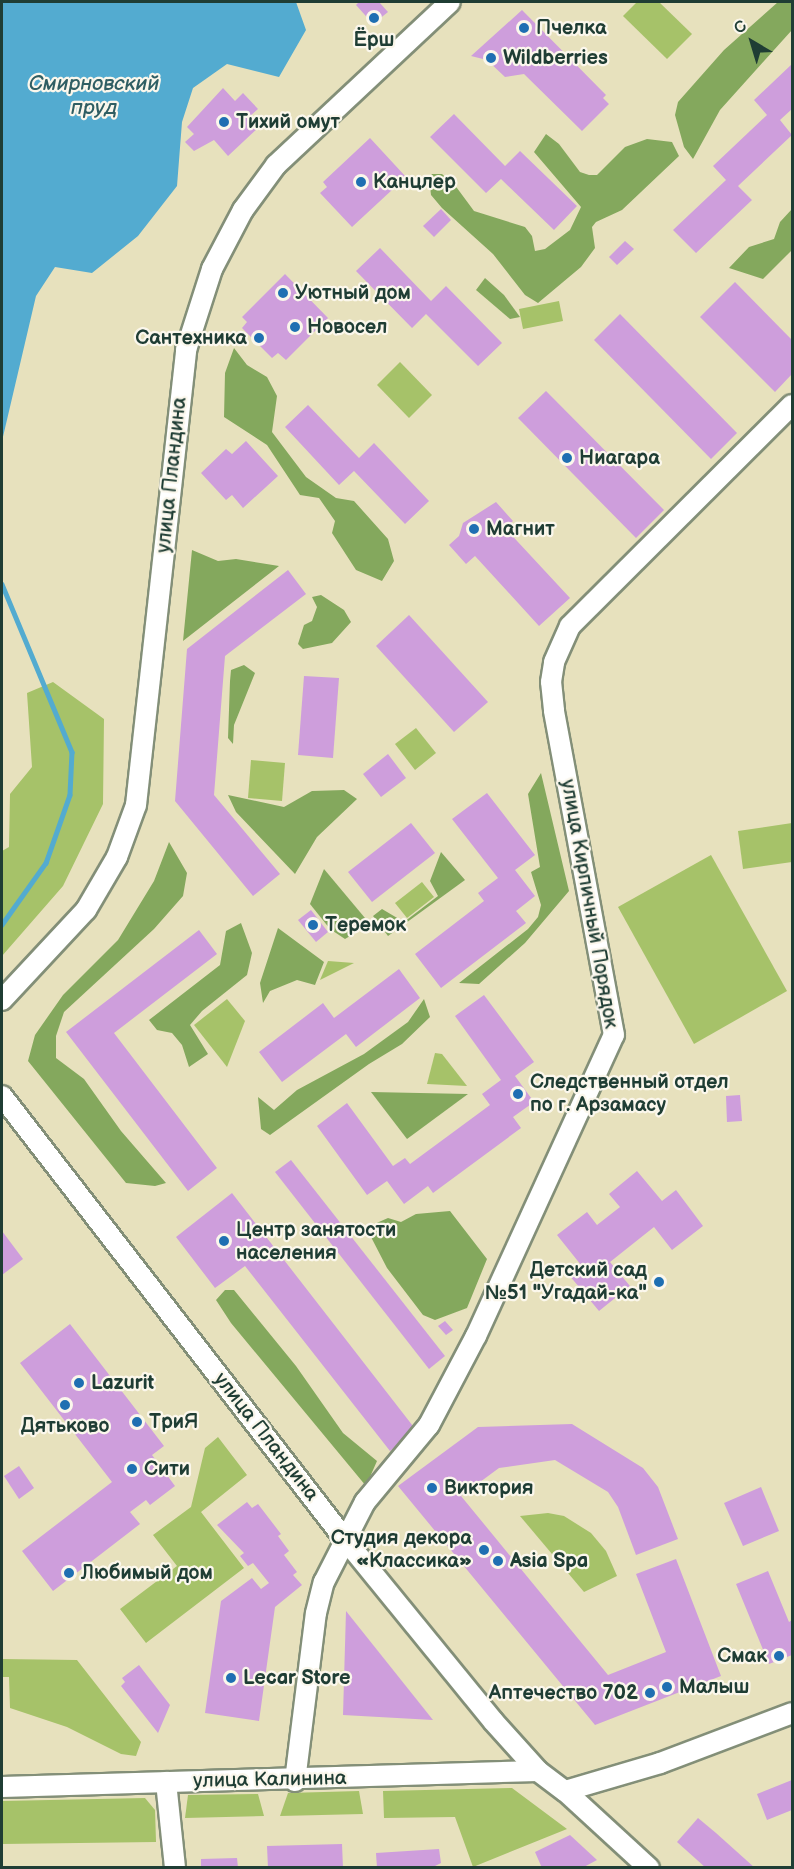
<!DOCTYPE html>
<meta charset="utf-8">
<style>
body{margin:0}
#map{position:relative;width:794px;height:1869px;overflow:hidden;background:#e7e1bd;font-family:"Balsamiq Sans",sans-serif}
div>[style]{position:absolute}
.green>*{inset:0;background:#a6c269}
.forest>*{inset:0;background:#84a85d}
.water>*{inset:0;background:#53abd0}
.stream>*{height:4.5px;margin:-2.25px;padding:0 2.25px;transform-origin:2.25px;border-radius:2.25px;background:#53abd0}
.building>*{inset:0;background:#ce9edc}
.roads{filter:drop-shadow(2px 0 #838f78) drop-shadow(-2px 0 #838f78) drop-shadow(0 2px #838f78) drop-shadow(0 -2px #838f78)}
.minor>*{height:20px;margin:-10px;padding:0 10px;transform-origin:10px;border-radius:10px;background:#fff}
.dots>*{width:16px;height:16px;translate:-50% -50%;box-sizing:border-box;border:3px solid #fbf7ec;border-radius:50%}
span{translate:-50% -50%;white-space:nowrap;text-align:center;line-height:1.15;-webkit-text-stroke:4.5px #fbf7ec;paint-order:stroke}
.poi-label{font-size:20px;color:#1f3d34;font-weight:700}
.left{translate:0 -50%;text-align:left}
.right{translate:-100% -50%;text-align:right}
.street-label{font-size:20px;color:#1f3d34}
.water-label{font-size:21px;color:#2f5e63;font-style:italic}
.frame{position:absolute;inset:0;border:3px solid #1f3d34;pointer-events:none}
.north{position:absolute;left:722px;top:12px;width:60px;height:60px;-webkit-text-stroke:4px #fbf7ec;paint-order:stroke;rotate:322deg;font-size:16px;font-weight:700;line-height:24px;text-align:center;color:#1f3d34}
.north::after{content:'';display:block;margin:auto;width:21px;height:27px;background:#1f3d34;clip-path:polygon(50% 0,100% 100%,50% 72%,0 100%)}
</style>
<div id="map">
<div class="green">
<div style="clip-path:polygon(637px 2px,659px 2px,692px 34px,667px 59px,623px 16px)"></div>
<div style="clip-path:polygon(559px 301px,563px 321px,523px 329px,519px 309px)"></div>
<div style="clip-path:polygon(400px 362px,432px 395px,409px 418px,377px 385px)"></div>
<div style="clip-path:polygon(53px 682px,104px 719px,103px 804px,63px 886px,2px 956px,2px 851px,9px 847px,10px 794px,32px 767px,27px 693px)"></div>
<div style="clip-path:polygon(416px 728px,436px 753px,415px 770px,395px 744px)"></div>
<div style="clip-path:polygon(251px 760px,285px 763px,282px 801px,248px 798px)"></div>
<div style="clip-path:polygon(792px 823px,792px 862px,743px 869px,738px 831px)"></div>
<div style="clip-path:polygon(711px 855px,787px 991px,694px 1044px,618px 907px)"></div>
<div style="clip-path:polygon(422px 882px,434px 897px,407px 918px,395px 903px)"></div>
<div style="clip-path:polygon(328px 961px,354px 963px,320px 980px)"></div>
<div style="clip-path:polygon(227px 999px,245px 1021px,227px 1067px,194px 1025px)"></div>
<div style="clip-path:polygon(435px 1053px,442px 1054px,467px 1086px,427px 1084px)"></div>
<div style="clip-path:polygon(218px 1437px,247px 1475px,201px 1512px,244px 1568px,146px 1643px,120px 1609px,177px 1566px,153px 1535px,191px 1507px,205px 1448px)"></div>
<div style="clip-path:polygon(548px 1513px,564px 1516px,591px 1533px,606px 1551px,617px 1576px,584px 1592px,520px 1516px)"></div>
<div style="clip-path:polygon(2px 1659px,77px 1660px,141px 1742px,136px 1756px,121px 1754px,67px 1727px,10px 1708px,9px 1677px,2px 1677px)"></div>
<div style="clip-path:polygon(512px 1788px,567px 1829px,473px 1867px,455px 1817px,384px 1818px,383px 1791px)"></div>
<div style="clip-path:polygon(359px 1791px,363px 1814px,280px 1816px,288px 1793px)"></div>
<div style="clip-path:polygon(258px 1794px,264px 1816px,185px 1818px,188px 1795px)"></div>
<div style="clip-path:polygon(145px 1798px,155px 1810px,156px 1842px,2px 1844px,2px 1801px)"></div>
</div>
<div class="forest">
<div style="clip-path:polygon(778px 2px,792px 2px,792px 30px,720px 110px,693px 159px,684px 147px,675px 115px,678px 102px,724px 50px)"></div>
<div style="clip-path:polygon(546px 134px,559px 144px,580px 172px,589px 175px,597px 175px,625px 147px,647px 139px,672px 142px,679px 156px,622px 210px,596px 222px,592px 227px,595px 248px,581px 267px,538px 303px,525px 295px,493px 254px,442px 208px,431px 195px,429px 178px,432px 174px,442px 174px,457px 188px,474px 211px,525px 227px,532px 236px,535px 251px,545px 249px,570px 230px,581px 207px,534px 152px)"></div>
<div style="clip-path:polygon(792px 209px,792px 250px,763px 279px,729px 268px,749px 247px,774px 239px,780px 222px)"></div>
<div style="clip-path:polygon(485px 278px,504px 295px,520px 317px,510px 319px,476px 290px)"></div>
<div style="clip-path:polygon(234px 348px,247px 365px,267px 377px,277px 396px,272px 432px,306px 477px,336px 498px,354px 501px,388px 539px,394px 561px,382px 581px,356px 570px,332px 533px,335px 521px,319px 498px,300px 495px,267px 445px,224px 417px,225px 373px)"></div>
<div style="clip-path:polygon(192px 550px,218px 561px,236px 559px,279px 566px,183px 641px)"></div>
<div style="clip-path:polygon(321px 595px,344px 610px,351px 622px,332px 643px,303px 649px,298px 644px,304px 625px,312px 621px,317px 607px,312px 597px)"></div>
<div style="clip-path:polygon(244px 665px,255px 673px,234px 725px,233px 744px,228px 738px,230px 681px,231px 670px)"></div>
<div style="clip-path:polygon(541px 773px,569px 891px,525px 943px,479px 984px,459px 983px,528px 929px,538px 917px,541px 905px,531px 872px,540px 867px,528px 794px)"></div>
<div style="clip-path:polygon(344px 790px,357px 799px,317px 837px,295px 874px,236px 812px,228px 795px,284px 807px,312px 791px)"></div>
<div style="clip-path:polygon(169px 842px,187px 873px,183px 896px,154px 929px,64px 1012px,56px 1036px,56px 1058px,84px 1079px,121px 1131px,166px 1183px,155px 1186px,126px 1183px,28px 1061px,35px 1035px,63px 995px,118px 940px,154px 881px)"></div>
<div style="clip-path:polygon(441px 852px,465px 880px,388px 936px,373px 916px,382px 909px,404px 922px,438px 896px,430px 881px)"></div>
<div style="clip-path:polygon(324px 869px,370px 924px,345px 939px,330px 929px,310px 904px)"></div>
<div style="clip-path:polygon(241px 923px,252px 953px,247px 975px,202px 1011px,190px 1025px,208px 1054px,189px 1067px,182px 1045px,172px 1033px,157px 1030px,149px 1020px,220px 965px,226px 931px)"></div>
<div style="clip-path:polygon(278px 928px,324px 962px,315px 985px,297px 980px,270px 991px,263px 1003px,260px 983px)"></div>
<div style="clip-path:polygon(424px 999px,430px 1017px,402px 1044px,369px 1064px,270px 1135px,261px 1129px,258px 1097px,274px 1110px,297px 1090px,364px 1054px,408px 1022px)"></div>
<div style="clip-path:polygon(371px 1092px,468px 1094px,407px 1139px)"></div>
<div style="clip-path:polygon(450px 1211px,487px 1259px,467px 1308px,435px 1320px,423px 1315px,387px 1268px,371px 1237px,372px 1225px,388px 1218px,401px 1222px,416px 1214px)"></div>
<div style="clip-path:polygon(225px 1290px,234px 1290px,296px 1366px,343px 1433px,377px 1461px,366px 1486px,231px 1323px,216px 1300px)"></div>
</div>
<div class="water">
<div style="clip-path:polygon(2px 2px,296px 2px,306px 30px,279px 77px,227px 64px,193px 88px,182px 122px,177px 186px,138px 236px,92px 273px,55px 267px,36px 296px,2px 441px)"></div>
</div>
<div class="stream">
<div style="left:2px;top:584px;width:182px;rotate:67.4deg"></div>
<div style="left:72px;top:752px;width:43px;rotate:92.7deg"></div>
<div style="left:70px;top:795px;width:72px;rotate:109.4deg"></div>
<div style="left:46px;top:863px;width:76px;rotate:125.4deg"></div>
</div>
<div class="building">
<div style="clip-path:polygon(359px 2px,379px 2px,388px 12px,373px 24px,356px 5px)"></div>
<div style="clip-path:polygon(522px 10px,606px 95px,603px 98px,609px 104px,582px 131px,524px 74px,505px 77px,487px 60px,471px 56px)"></div>
<div style="clip-path:polygon(792px 64px,792px 109px,780px 120px,792px 135px,738px 186px,752px 200px,696px 253px,673px 230px,726px 180px,713px 166px,767px 115px,754px 100px)"></div>
<div style="clip-path:polygon(223px 88px,235px 101px,243px 93px,258px 109px,249px 117px,259px 127px,228px 156px,214px 140px,194px 151px,185px 142px,194px 134px,187px 127px)"></div>
<div style="clip-path:polygon(454px 114px,505px 166px,520px 151px,577px 206px,554px 230px,501px 179px,486px 193px,430px 137px)"></div>
<div style="clip-path:polygon(370px 138px,406px 177px,352px 227px,320px 193px,327px 187px,323px 182px)"></div>
<div style="clip-path:polygon(441px 209px,451px 220px,434px 237px,423px 226px)"></div>
<div style="clip-path:polygon(625px 241px,634px 249px,617px 265px,609px 257px)"></div>
<div style="clip-path:polygon(380px 248px,431px 301px,446px 286px,502px 343px,478px 366px,426px 314px,412px 328px,356px 271px)"></div>
<div style="clip-path:polygon(285px 274px,328px 318px,286px 360px,278px 353px,272px 358px,242px 328px,247px 322px,242px 317px)"></div>
<div style="clip-path:polygon(735px 282px,792px 340px,792px 374px,775px 392px,700px 317px)"></div>
<div style="clip-path:polygon(620px 314px,737px 433px,711px 459px,594px 340px)"></div>
<div style="clip-path:polygon(546px 391px,664px 510px,636px 538px,518px 418px)"></div>
<div style="clip-path:polygon(308px 405px,359px 458px,374px 443px,429px 501px,405px 524px,354px 471px,339px 485px,285px 427px)"></div>
<div style="clip-path:polygon(246px 441px,278px 476px,243px 508px,232px 495px,226px 500px,201px 473px,226px 449px,232px 454px)"></div>
<div style="clip-path:polygon(496px 502px,513px 521px,505px 528px,570px 598px,539px 626px,475px 556px,466px 564px,449px 545px,459px 536px,463px 523px)"></div>
<div style="clip-path:polygon(288px 570px,306px 594px,225px 656px,214px 795px,280px 874px,253px 896px,175px 801px,187px 649px)"></div>
<div style="clip-path:polygon(409px 615px,488px 702px,454px 732px,376px 646px)"></div>
<div style="clip-path:polygon(304px 676px,339px 678px,333px 758px,298px 755px)"></div>
<div style="clip-path:polygon(388px 754px,406px 778px,381px 797px,363px 774px)"></div>
<div style="clip-path:polygon(487px 793px,535px 855px,515px 870px,535px 896px,516px 911px,526px 923px,441px 988px,415px 954px,484px 901px,478px 893px,498px 878px,452px 819px)"></div>
<div style="clip-path:polygon(411px 823px,435px 853px,372px 902px,348px 872px)"></div>
<div style="clip-path:polygon(311px 910px,328px 932px,316px 942px,298px 920px)"></div>
<div style="clip-path:polygon(199px 930px,217px 954px,114px 1033px,217px 1168px,188px 1191px,66px 1032px)"></div>
<div style="clip-path:polygon(399px 969px,420px 998px,356px 1047px,346px 1034px,282px 1082px,259px 1052px,323px 1003px,334px 1018px)"></div>
<div style="clip-path:polygon(484px 995px,534px 1062px,515px 1076px,534px 1102px,513px 1117px,521px 1128px,433px 1193px,428px 1186px,404px 1204px,387px 1181px,367px 1195px,317px 1126px,347px 1103px,393px 1166px,405px 1158px,410px 1164px,490px 1105px,482px 1094px,501px 1080px,455px 1016px)"></div>
<div style="clip-path:polygon(740px 1095px,742px 1121px,727px 1122px,726px 1096px)"></div>
<div style="clip-path:polygon(291px 1160px,445px 1356px,429px 1369px,275px 1172px)"></div>
<div style="clip-path:polygon(637px 1171px,662px 1201px,676px 1190px,703px 1226px,672px 1250px,654px 1227px,610px 1262px,630px 1286px,599px 1311px,569px 1275px,581px 1265px,557px 1235px,587px 1212px,597px 1225px,620px 1207px,609px 1194px)"></div>
<div style="clip-path:polygon(232px 1193px,416px 1430px,390px 1451px,245px 1266px,215px 1288px,176px 1237px)"></div>
<div style="clip-path:polygon(2px 1231px,23px 1259px,2px 1275px)"></div>
<div style="clip-path:polygon(445px 1321px,453px 1330px,446px 1335px,438px 1326px)"></div>
<div style="clip-path:polygon(70px 1324px,164px 1446px,152px 1455px,175px 1486px,150px 1505px,146px 1500px,130px 1512px,140px 1524px,53px 1591px,22px 1551px,112px 1482px,20px 1363px)"></div>
<div style="clip-path:polygon(572px 1424px,643px 1468px,658px 1487px,678px 1539px,636px 1555px,618px 1507px,608px 1492px,555px 1460px,499px 1468px,461px 1496px,608px 1675px,666px 1652px,636px 1574px,676px 1559px,721px 1676px,595px 1725px,398px 1486px,478px 1427px)"></div>
<div style="clip-path:polygon(19px 1466px,34px 1488px,19px 1499px,4px 1476px)"></div>
<div style="clip-path:polygon(761px 1487px,779px 1531px,743px 1546px,724px 1503px)"></div>
<div style="clip-path:polygon(247px 1502px,252px 1508px,258px 1504px,281px 1534px,278px 1536px,289px 1551px,284px 1555px,297px 1572px,293px 1575px,302px 1585px,275px 1607px,259px 1721px,205px 1713px,221px 1601px,252px 1578px,261px 1589px,269px 1583px,253px 1563px,248px 1566px,240px 1556px,244px 1553px,217px 1525px)"></div>
<div style="clip-path:polygon(768px 1571px,789px 1622px,792px 1620px,792px 1655px,769px 1664px,736px 1584px)"></div>
<div style="clip-path:polygon(346px 1611px,433px 1720px,343px 1715px)"></div>
<div style="clip-path:polygon(139px 1665px,170px 1705px,158px 1733px,121px 1686px,125px 1682px,122px 1678px)"></div>
<div style="clip-path:polygon(792px 1780px,792px 1810px,767px 1820px,757px 1794px)"></div>
<div style="clip-path:polygon(698px 1818px,716px 1833px,755px 1868px,706px 1868px,677px 1842px)"></div>
<div style="clip-path:polygon(570px 1835px,597px 1860px,582px 1868px,542px 1868px,535px 1852px)"></div>
<div style="clip-path:polygon(342px 1844px,343px 1868px,268px 1868px,267px 1846px)"></div>
<div style="clip-path:polygon(439px 1849px,441px 1863px,431px 1868px,377px 1868px,376px 1853px)"></div>
<div style="clip-path:polygon(237px 1858px,238px 1868px,201px 1868px,201px 1859px)"></div>
</div>
<div class="roads">
<div class="minor">
<div style="left:2px;top:1000px;width:123px;rotate:-47deg"></div>
<div style="left:86px;top:910px;width:61px;rotate:-59.7deg"></div>
<div style="left:117px;top:857px;width:55px;rotate:-69.9deg"></div>
<div style="left:136px;top:805px;width:458px;rotate:-83.7deg"></div>
<div style="left:186px;top:350px;width:85px;rotate:-72.2deg"></div>
<div style="left:212px;top:269px;width:67px;rotate:-62.3deg"></div>
<div style="left:243px;top:210px;width:56px;rotate:-53.7deg"></div>
<div style="left:276px;top:165px;width:238px;rotate:-43.1deg"></div>
<div style="left:2px;top:1096px;width:557px;rotate:52.29deg"></div>
<div style="left:343px;top:1537px;width:237px;rotate:50.8deg"></div>
<div style="left:493px;top:1721px;width:67px;rotate:48deg"></div>
<div style="left:538px;top:1771px;width:34px;rotate:37deg"></div>
<div style="left:565px;top:1791px;width:114px;rotate:42.5deg"></div>
<div style="left:295px;top:1781px;width:169px;rotate:-82.9deg"></div>
<div style="left:316px;top:1613px;width:32px;rotate:-76deg"></div>
<div style="left:324px;top:1582px;width:90px;rotate:-62.9deg"></div>
<div style="left:365px;top:1502px;width:100px;rotate:-50.3deg"></div>
<div style="left:429px;top:1425px;width:101px;rotate:-62.2deg"></div>
<div style="left:476px;top:1336px;width:331px;rotate:-65.4deg"></div>
<div style="left:614px;top:1035px;width:330px;rotate:-100.5deg"></div>
<div style="left:554px;top:710px;width:28px;rotate:-96deg"></div>
<div style="left:551px;top:682px;width:20px;rotate:-81deg"></div>
<div style="left:554px;top:662px;width:39px;rotate:-66deg"></div>
<div style="left:570px;top:626px;width:313px;rotate:-44.9deg"></div>
<div style="left:166px;top:1782px;width:86px;rotate:84deg"></div>
<div style="left:2px;top:1787px;width:536px;rotate:-1.71deg"></div>
<div style="left:565px;top:1791px;width:99px;rotate:-16.4deg"></div>
<div style="left:660px;top:1763px;width:141px;rotate:-20.7deg"></div>
</div>
</div>
<div class="dots">
<div style="left:374px;top:18px;background:#1f6fb2"></div>
<div style="left:524px;top:28px;background:#1f6fb2"></div>
<div style="left:491px;top:58px;background:#1f6fb2"></div>
<div style="left:224px;top:122px;background:#1f6fb2"></div>
<div style="left:361px;top:182px;background:#1f6fb2"></div>
<div style="left:283px;top:293px;background:#1f6fb2"></div>
<div style="left:295px;top:327px;background:#1f6fb2"></div>
<div style="left:259px;top:338px;background:#1f6fb2"></div>
<div style="left:567px;top:458px;background:#1f6fb2"></div>
<div style="left:474px;top:529px;background:#1f6fb2"></div>
<div style="left:313px;top:925px;background:#1f6fb2"></div>
<div style="left:518px;top:1094px;background:#1f6fb2"></div>
<div style="left:224px;top:1241px;background:#1f6fb2"></div>
<div style="left:659px;top:1282px;background:#1f6fb2"></div>
<div style="left:79px;top:1383px;background:#1f6fb2"></div>
<div style="left:65px;top:1405px;background:#1f6fb2"></div>
<div style="left:137px;top:1422px;background:#1f6fb2"></div>
<div style="left:132px;top:1469px;background:#1f6fb2"></div>
<div style="left:432px;top:1488px;background:#1f6fb2"></div>
<div style="left:484px;top:1550px;background:#1f6fb2"></div>
<div style="left:498px;top:1561px;background:#1f6fb2"></div>
<div style="left:69px;top:1573px;background:#1f6fb2"></div>
<div style="left:779px;top:1656px;background:#1f6fb2"></div>
<div style="left:231px;top:1678px;background:#1f6fb2"></div>
<div style="left:667px;top:1687px;background:#1f6fb2"></div>
<div style="left:650px;top:1693px;background:#1f6fb2"></div>
</div>
<div class="poi-label">
<span class="left" style="left:536px;top:28px">Пчелка</span>
<span style="left:374px;top:40px">Ёрш</span>
<span class="left" style="left:503px;top:58px">Wildberries</span>
<span class="left" style="left:236px;top:122px">Тихий омут</span>
<span class="left" style="left:373px;top:182px">Канцлер</span>
<span class="left" style="left:295px;top:293px">Уютный дом</span>
<span class="left" style="left:307px;top:327px">Новосел</span>
<span class="right" style="left:247px;top:338px">Сантехника</span>
<span class="left" style="left:579px;top:458px">Ниагара</span>
<span class="left" style="left:486px;top:529px">Магнит</span>
<span class="left" style="left:325px;top:925px">Теремок</span>
<span class="left" style="left:530px;top:1094px">Следственный отдел<br>по г. Арзамасу</span>
<span class="left" style="left:236px;top:1242px">Центр занятости<br>населения</span>
<span class="right" style="left:647px;top:1282px">Детский сад<br>№51 "Угадай-ка"</span>
<span class="left" style="left:91px;top:1383px">Lazurit</span>
<span class="left" style="left:149px;top:1422px">ТриЯ</span>
<span style="left:65px;top:1426px">Дятьково</span>
<span class="left" style="left:144px;top:1469px">Сити</span>
<span class="left" style="left:444px;top:1488px">Виктория</span>
<span class="right" style="left:472px;top:1550px">Студия декора<br>«Классика»</span>
<span class="left" style="left:510px;top:1561px">Asia Spa</span>
<span class="left" style="left:81px;top:1573px">Любимый дом</span>
<span class="right" style="left:767px;top:1656px">Смак</span>
<span class="left" style="left:243px;top:1678px">Lecar Store</span>
<span class="left" style="left:679px;top:1687px">Малыш</span>
<span class="right" style="left:638px;top:1693px">Аптечество 702</span>
</div>
<div class="street-label">
<span style="left:172px;top:475px;rotate:-84deg">улица Пландина</span>
<span style="left:589px;top:904px;rotate:80deg">улица Кирпичный Порядок</span>
<span style="left:266px;top:1437px;rotate:52deg">улица Пландина</span>
<span style="left:270px;top:1780px;rotate:-1deg">улица Калинина</span>
</div>
<div class="water-label">
<span style="left:94px;top:96px">Смирновский<br>пруд</span>
</div>
<div class="frame"></div>
<div class="north">С</div>
</div>
